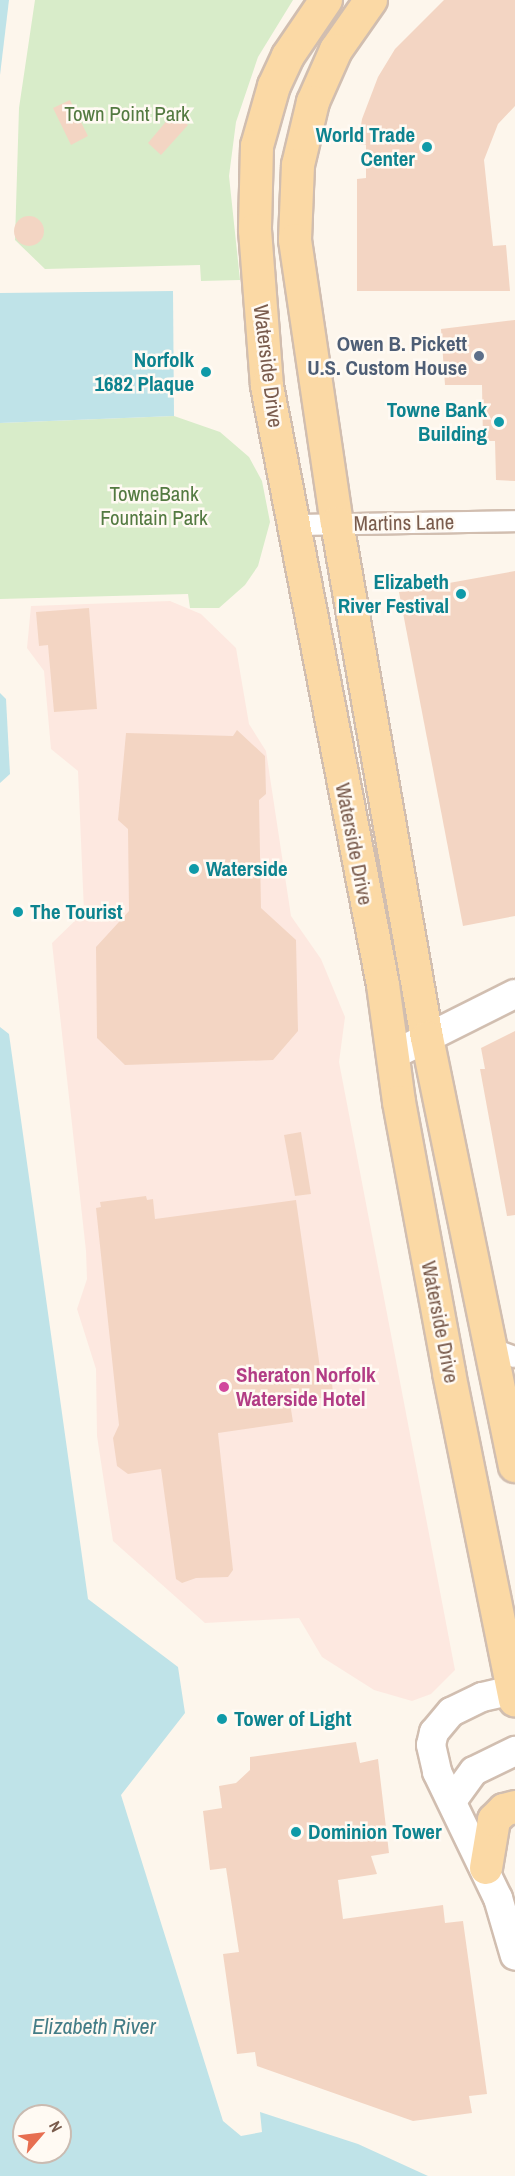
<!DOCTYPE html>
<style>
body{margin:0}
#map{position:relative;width:515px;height:2176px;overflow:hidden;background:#fdf6ec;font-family:"Archivo Narrow",sans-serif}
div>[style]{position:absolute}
.commercial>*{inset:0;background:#fde8e0}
.green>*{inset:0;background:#d8ecc9}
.water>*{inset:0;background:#bfe3e8}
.building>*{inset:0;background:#f3d5c3}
.round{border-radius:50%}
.roads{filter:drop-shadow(2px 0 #d1beb0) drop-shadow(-2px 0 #d1beb0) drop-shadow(0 2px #d1beb0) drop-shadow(0 -2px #d1beb0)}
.street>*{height:20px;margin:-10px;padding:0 10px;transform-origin:10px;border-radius:10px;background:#fff}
.secondary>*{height:28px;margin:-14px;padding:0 14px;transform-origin:14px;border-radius:14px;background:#fff}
.primary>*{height:32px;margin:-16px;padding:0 16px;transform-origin:16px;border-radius:16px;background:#fbd9a5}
.dots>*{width:16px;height:16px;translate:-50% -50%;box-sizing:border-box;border:3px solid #fffaf3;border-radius:50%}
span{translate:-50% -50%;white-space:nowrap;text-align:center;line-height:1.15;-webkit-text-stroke:5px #fffaf3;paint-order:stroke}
.park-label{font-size:21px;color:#537a41}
.culture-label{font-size:21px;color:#0d838f;font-weight:700}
.right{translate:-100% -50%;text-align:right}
.left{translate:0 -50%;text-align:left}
.service-label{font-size:21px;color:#4e5e75;font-weight:700}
.street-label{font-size:21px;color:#7a5c4d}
.hotel-label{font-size:21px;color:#b23c85;font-weight:700}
.water-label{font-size:22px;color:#437c86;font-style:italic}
.north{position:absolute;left:12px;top:2104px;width:60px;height:60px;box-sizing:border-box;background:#fffaf3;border:2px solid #cabbb1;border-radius:50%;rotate:62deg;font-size:16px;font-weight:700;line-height:24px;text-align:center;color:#7a5c4d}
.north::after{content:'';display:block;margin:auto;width:21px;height:27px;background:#e76f51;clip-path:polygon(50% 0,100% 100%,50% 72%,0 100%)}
</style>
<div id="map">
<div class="commercial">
<div style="clip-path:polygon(170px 601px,201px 614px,236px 648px,249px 724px,266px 751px,291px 916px,321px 959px,345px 1017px,339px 1062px,455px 1670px,431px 1694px,412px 1701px,374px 1690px,322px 1657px,299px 1618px,205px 1623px,113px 1541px,97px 1436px,96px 1369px,77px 1309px,87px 1279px,86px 1251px,52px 943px,84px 912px,78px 771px,51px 749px,44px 671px,27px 648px,31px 606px)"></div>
</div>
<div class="green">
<div style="clip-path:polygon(35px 0,293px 0,258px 57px,236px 122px,229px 176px,240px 280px,201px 281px,200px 265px,45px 269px,15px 240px,19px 108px)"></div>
<div style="clip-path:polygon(174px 416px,220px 432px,249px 457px,262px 481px,270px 522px,258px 566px,245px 585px,219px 608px,190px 608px,188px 594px,0 599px,0 423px)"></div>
</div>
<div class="water">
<div style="clip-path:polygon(0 0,9px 0,0 75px)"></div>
<div style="clip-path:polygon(173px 291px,174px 416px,0 423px,0 293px)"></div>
<div style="clip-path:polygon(0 693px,6px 699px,10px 774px,0 783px)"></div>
<div style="clip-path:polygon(evenodd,0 1027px,9px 1034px,88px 1599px,178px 1667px,185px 1713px,121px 1795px,223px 2121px,241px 2136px,262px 2132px,260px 2112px,358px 2144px,428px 2176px,0 2176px,0 1027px,24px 2116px,60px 2116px,60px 2152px,24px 2152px,24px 2116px)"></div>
</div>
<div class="building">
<div style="clip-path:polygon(444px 0,515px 0,515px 106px,498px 124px,484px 160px,493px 246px,506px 245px,510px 291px,357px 291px,357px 179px,366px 178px,366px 145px,358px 144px,362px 119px,378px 77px,395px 49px)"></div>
<div style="clip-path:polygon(70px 100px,88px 136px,71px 145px,53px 108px)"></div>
<div style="clip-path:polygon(174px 112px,188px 125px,161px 155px,148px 143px)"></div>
<div class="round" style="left:14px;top:216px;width:30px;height:30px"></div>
<div style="clip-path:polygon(515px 320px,515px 481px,496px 480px,495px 441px,483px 441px,482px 385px,445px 385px,441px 329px)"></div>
<div style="clip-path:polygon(515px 571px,515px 916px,463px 926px,399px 592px)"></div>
<div style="clip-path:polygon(89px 608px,97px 709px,54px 712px,48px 645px,39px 646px,36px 612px)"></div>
<div style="clip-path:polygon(237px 730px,265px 756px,266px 794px,259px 800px,261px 908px,296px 940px,298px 1031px,273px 1060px,125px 1065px,97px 1038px,96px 947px,129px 911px,128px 829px,118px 820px,126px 733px,233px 736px)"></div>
<div style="clip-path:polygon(515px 1031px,515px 1215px,507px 1216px,480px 1069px,485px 1069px,481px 1048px)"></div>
<div style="clip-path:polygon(301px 1132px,311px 1194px,295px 1196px,284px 1135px)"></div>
<div style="clip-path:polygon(146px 1196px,147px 1200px,153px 1199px,155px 1219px,296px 1200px,322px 1382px,332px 1381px,333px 1396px,290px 1403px,293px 1422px,218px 1433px,233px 1570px,228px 1577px,196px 1578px,182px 1583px,176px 1579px,161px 1469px,128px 1474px,117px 1466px,113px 1438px,119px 1425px,96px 1208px,101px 1207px,100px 1202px)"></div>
<div style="clip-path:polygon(356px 1742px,360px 1763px,378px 1759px,389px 1853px,371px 1856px,377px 1874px,338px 1880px,343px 1919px,443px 1905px,445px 1923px,463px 1921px,487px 2094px,469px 2096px,472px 2113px,413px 2121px,257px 2066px,255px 2052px,237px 2054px,223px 1954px,239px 1952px,226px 1868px,210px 1870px,203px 1811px,222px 1808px,219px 1786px,236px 1783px,250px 1770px,250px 1757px)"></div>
</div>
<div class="roads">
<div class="street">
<div style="left:293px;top:525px;width:222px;rotate:-1deg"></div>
<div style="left:490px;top:1348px;width:27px;rotate:20deg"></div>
</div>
<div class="secondary">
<div style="left:393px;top:1055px;width:136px;rotate:-26.6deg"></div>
<div style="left:513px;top:1690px;width:32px;rotate:167deg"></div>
<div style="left:482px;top:1697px;width:34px;rotate:154deg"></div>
<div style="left:451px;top:1712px;width:26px;rotate:130deg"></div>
<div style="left:434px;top:1732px;width:13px;rotate:103deg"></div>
<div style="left:431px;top:1745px;width:28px;rotate:77deg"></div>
<div style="left:437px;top:1772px;width:140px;rotate:64.2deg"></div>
<div style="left:498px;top:1898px;width:60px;rotate:73.7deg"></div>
<div style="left:452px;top:1801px;width:37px;rotate:-54deg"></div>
<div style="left:474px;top:1771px;width:46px;rotate:-26deg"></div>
</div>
<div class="primary">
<div style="left:326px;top:0;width:68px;rotate:124.2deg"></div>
<div style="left:288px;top:56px;width:33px;rotate:115deg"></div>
<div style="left:274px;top:86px;width:62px;rotate:105.8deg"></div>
<div style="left:257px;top:146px;width:84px;rotate:91.4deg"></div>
<div style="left:255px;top:230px;width:156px;rotate:85.6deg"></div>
<div style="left:267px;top:386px;width:610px;rotate:79.04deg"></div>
<div style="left:383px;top:985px;width:118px;rotate:82.2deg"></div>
<div style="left:399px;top:1102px;width:276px;rotate:79.5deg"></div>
<div style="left:449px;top:1373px;width:334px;rotate:78.6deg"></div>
<div style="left:371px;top:0;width:61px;rotate:125deg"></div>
<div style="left:336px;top:50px;width:57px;rotate:113.9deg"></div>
<div style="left:313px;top:102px;width:65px;rotate:103.4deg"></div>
<div style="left:298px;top:165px;width:75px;rotate:92.3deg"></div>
<div style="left:295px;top:240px;width:286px;rotate:81.6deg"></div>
<div style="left:337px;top:523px;width:523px;rotate:80.09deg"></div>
<div style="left:427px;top:1038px;width:437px;rotate:78.4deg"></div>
<div style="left:486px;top:1868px;width:49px;rotate:-80.5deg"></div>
<div style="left:494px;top:1820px;width:14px;rotate:-45deg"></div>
<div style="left:504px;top:1810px;width:11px;rotate:-15deg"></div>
</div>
</div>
<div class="dots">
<div style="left:427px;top:147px;background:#0f9aa8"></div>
<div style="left:479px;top:356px;background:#5c6f8a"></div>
<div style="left:206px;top:372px;background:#0f9aa8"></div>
<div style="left:499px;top:422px;background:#0f9aa8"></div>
<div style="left:461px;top:594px;background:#0f9aa8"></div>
<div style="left:194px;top:869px;background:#0f9aa8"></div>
<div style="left:18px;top:912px;background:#0f9aa8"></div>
<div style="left:224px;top:1387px;background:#d1479c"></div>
<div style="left:222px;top:1719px;background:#0f9aa8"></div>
<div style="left:296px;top:1832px;background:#0f9aa8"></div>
</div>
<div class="park-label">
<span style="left:127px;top:114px">Town Point Park</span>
<span style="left:154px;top:506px">TowneBank<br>Fountain Park</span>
</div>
<div class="culture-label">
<span class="right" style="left:415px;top:147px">World Trade<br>Center</span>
<span class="right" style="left:194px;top:372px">Norfolk<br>1682 Plaque</span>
<span class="right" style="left:487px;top:422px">Towne Bank<br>Building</span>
<span class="right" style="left:449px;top:594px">Elizabeth<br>River Festival</span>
<span class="left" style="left:206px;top:869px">Waterside</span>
<span class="left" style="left:30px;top:912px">The Tourist</span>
<span class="left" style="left:234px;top:1719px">Tower of Light</span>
<span class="left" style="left:308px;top:1832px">Dominion Tower</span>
</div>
<div class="service-label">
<span class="right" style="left:467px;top:356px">Owen B. Pickett<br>U.S. Custom House</span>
</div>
<div class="street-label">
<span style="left:268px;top:366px;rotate:83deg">Waterside Drive</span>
<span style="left:404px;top:523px;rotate:-1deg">Martins Lane</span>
<span style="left:354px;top:844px;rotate:79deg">Waterside Drive</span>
<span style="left:440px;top:1322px;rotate:79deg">Waterside Drive</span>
</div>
<div class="hotel-label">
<span class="left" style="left:236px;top:1387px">Sheraton Norfolk<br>Waterside Hotel</span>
</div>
<div class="water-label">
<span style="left:94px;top:2027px">Elizabeth River</span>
</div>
<div class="north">N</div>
</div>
